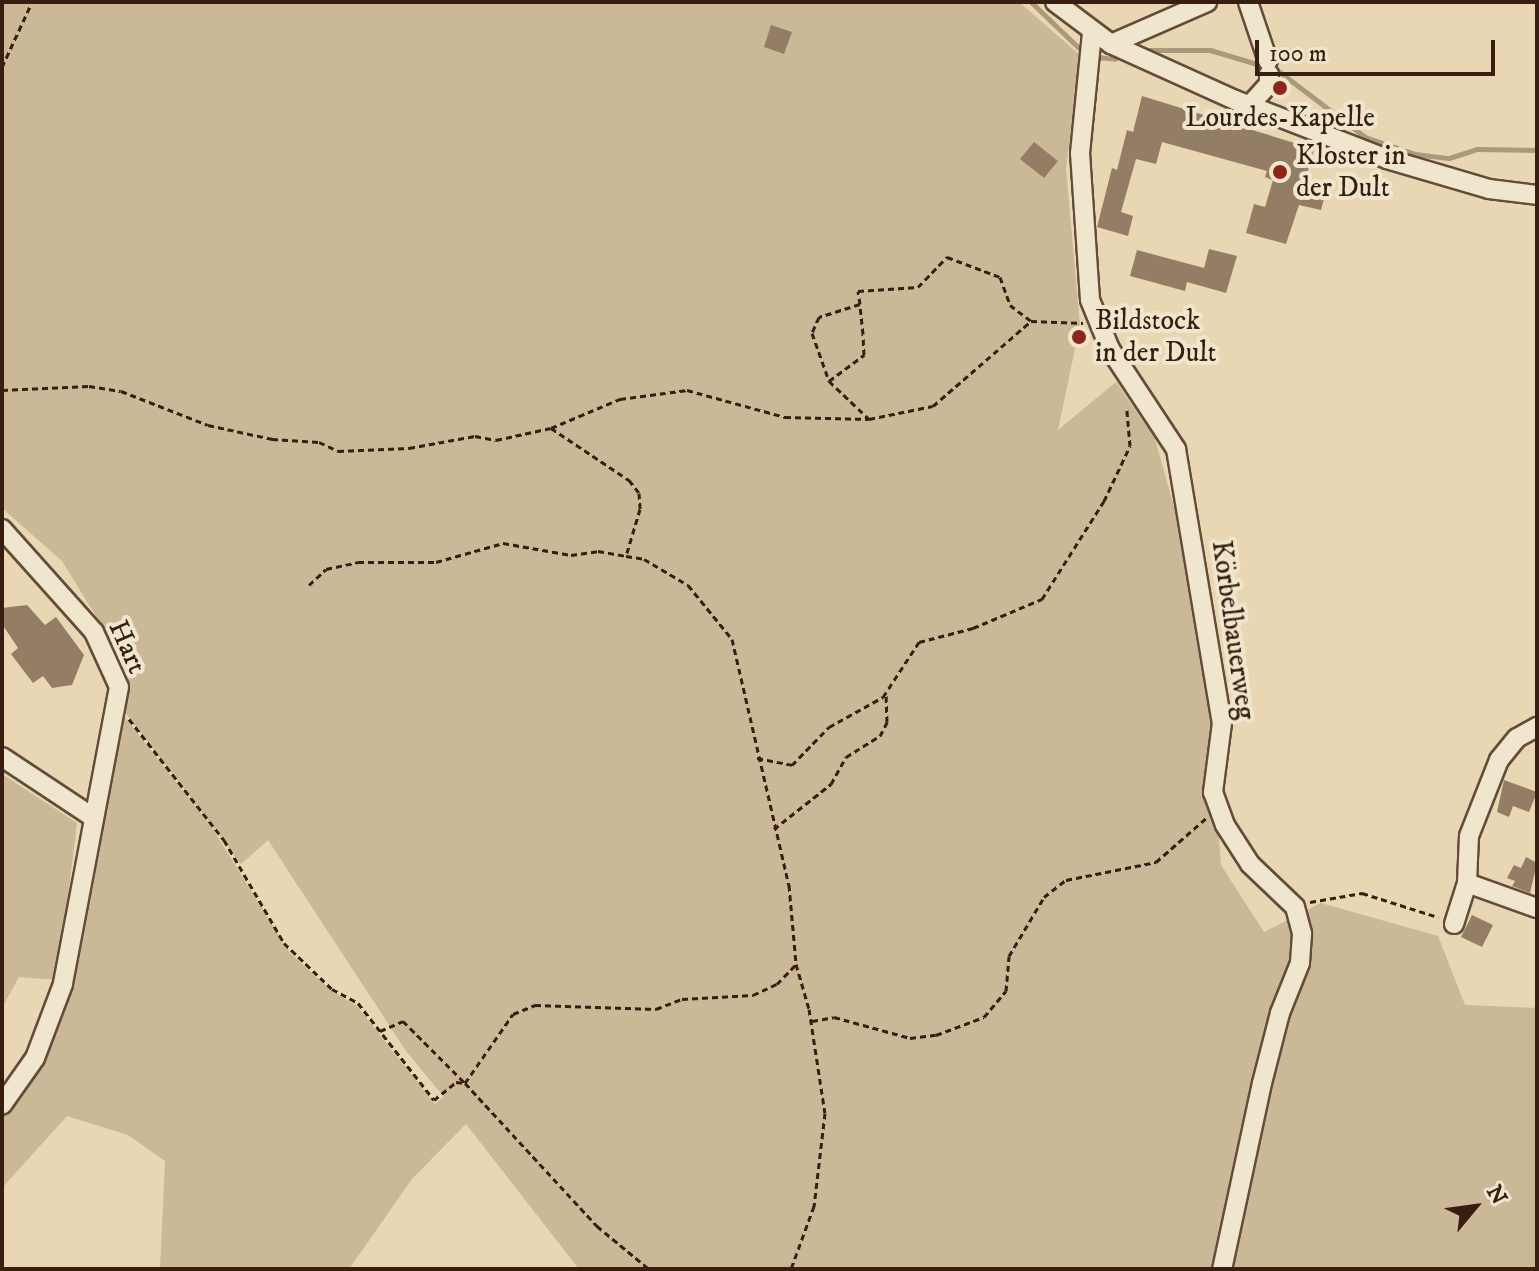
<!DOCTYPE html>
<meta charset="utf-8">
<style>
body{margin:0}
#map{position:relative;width:1539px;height:1271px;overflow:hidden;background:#e8d7b2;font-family:"IM FELL DW Pica",serif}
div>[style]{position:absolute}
.green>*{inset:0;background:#cab897}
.stream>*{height:5px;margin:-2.5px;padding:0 2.5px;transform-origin:2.5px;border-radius:2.5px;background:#ac987b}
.building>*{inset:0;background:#937e65}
.path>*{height:3px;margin-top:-1.5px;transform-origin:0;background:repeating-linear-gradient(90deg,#371e11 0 6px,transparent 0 10px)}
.roads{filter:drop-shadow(2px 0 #634c39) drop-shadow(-2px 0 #634c39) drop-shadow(0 2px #634c39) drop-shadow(0 -2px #634c39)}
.minor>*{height:18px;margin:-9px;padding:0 9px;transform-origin:9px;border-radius:9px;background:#f0e5cd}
.dots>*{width:22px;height:22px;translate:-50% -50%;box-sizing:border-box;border:4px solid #f0e5cd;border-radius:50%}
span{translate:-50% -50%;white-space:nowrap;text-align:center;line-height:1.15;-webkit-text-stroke:8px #f0e5cd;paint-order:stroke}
.poi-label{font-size:28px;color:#371e11}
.left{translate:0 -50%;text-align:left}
.street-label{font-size:28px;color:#371e11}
.frame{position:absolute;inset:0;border:4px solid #371e11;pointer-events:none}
.north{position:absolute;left:1435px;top:1167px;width:80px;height:80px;-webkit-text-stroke:6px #f0e5cd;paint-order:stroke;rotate:61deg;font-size:22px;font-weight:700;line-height:32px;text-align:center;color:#371e11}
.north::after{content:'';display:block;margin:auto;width:28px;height:36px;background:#371e11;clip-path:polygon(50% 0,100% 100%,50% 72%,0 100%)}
.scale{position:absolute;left:1255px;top:40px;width:240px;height:36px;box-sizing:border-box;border:4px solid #371e11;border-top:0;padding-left:10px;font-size:24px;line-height:28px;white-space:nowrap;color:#371e11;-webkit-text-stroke:6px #f0e5cd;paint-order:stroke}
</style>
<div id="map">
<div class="green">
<div style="clip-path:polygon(2px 2px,1019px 2px,1080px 55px,1066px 169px,1080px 325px,1058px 430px,1116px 382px,1155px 439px,1183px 539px,1209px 708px,1221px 865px,1264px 932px,1321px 903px,1438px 936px,1465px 1005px,1537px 1008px,1537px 1269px,579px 1269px,466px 1124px,412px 1179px,349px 1269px,160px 1269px,165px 1161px,128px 1135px,67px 1116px,2px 1188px,2px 1094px,40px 1065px,123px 715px,211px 826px,289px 952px,333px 992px,357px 1006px,435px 1104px,444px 1097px,406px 1051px,268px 840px,241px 864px,118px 703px,119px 680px,134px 678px,62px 561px,2px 508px)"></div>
<div style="clip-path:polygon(2px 774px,77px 823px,58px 980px,19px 977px,2px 1008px)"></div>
</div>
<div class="stream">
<div style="left:1031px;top:2px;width:71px;rotate:43.9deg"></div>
<div style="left:1141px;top:50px;width:69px"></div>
<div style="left:1210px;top:50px;width:70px;rotate:16.6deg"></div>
<div style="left:1277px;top:70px;width:111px;rotate:37.3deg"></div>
<div style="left:1365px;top:137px;width:53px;rotate:18.8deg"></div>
<div style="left:1415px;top:154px;width:34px;rotate:7deg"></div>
<div style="left:1449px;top:158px;width:29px;rotate:-18deg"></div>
<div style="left:1477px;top:149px;width:60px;rotate:1deg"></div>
<div style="left:1097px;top:57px;width:18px;rotate:6deg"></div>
</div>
<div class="building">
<div style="clip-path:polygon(771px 25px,792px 32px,784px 54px,764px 47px)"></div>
<div style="clip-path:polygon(1142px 96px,1314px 149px,1304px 185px,1326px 191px,1321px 210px,1299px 205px,1286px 244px,1246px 233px,1254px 204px,1265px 207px,1273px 180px,1265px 177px,1267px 171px,1162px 142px,1156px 164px,1136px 159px,1121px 212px,1133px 216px,1128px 236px,1097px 227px,1112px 168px,1117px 170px,1127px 130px,1133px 132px)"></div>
<div style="clip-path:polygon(1034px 142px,1058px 161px,1044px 178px,1020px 159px)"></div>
<div style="clip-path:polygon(1209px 249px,1237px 256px,1226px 293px,1187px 282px,1185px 291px,1130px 276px,1137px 250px,1204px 268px)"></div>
<div style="clip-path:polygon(27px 605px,45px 625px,56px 617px,84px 655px,72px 685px,52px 688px,43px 676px,33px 683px,11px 654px,18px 648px,2px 624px,2px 608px)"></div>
<div style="clip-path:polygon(1504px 780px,1537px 792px,1529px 812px,1513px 806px,1509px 817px,1497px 812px)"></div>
<div style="clip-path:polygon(1526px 857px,1537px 863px,1530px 893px,1512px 886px,1515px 881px,1507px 878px,1514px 865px,1521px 868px)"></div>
<div style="clip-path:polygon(1472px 915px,1493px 925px,1482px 947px,1461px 937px)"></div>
</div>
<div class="path">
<div style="left:2px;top:67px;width:72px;rotate:-65.2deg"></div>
<div style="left:860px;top:304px;width:43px;rotate:162.4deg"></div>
<div style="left:819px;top:317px;width:17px;rotate:114deg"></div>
<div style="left:812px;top:333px;width:51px;rotate:70.5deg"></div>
<div style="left:829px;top:381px;width:44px;rotate:-36.6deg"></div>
<div style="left:864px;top:355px;width:21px;rotate:-93deg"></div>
<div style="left:863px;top:334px;width:30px;rotate:-96deg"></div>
<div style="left:860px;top:304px;width:13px;rotate:-99deg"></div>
<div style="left:858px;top:291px;width:60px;rotate:-3.8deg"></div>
<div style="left:918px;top:287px;width:42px;rotate:-46deg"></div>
<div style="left:947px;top:257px;width:57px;rotate:20.7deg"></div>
<div style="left:1000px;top:277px;width:30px;rotate:70deg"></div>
<div style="left:1010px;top:305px;width:26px;rotate:37deg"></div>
<div style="left:1031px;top:321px;width:52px;rotate:2.2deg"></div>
<div style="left:829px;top:381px;width:55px;rotate:43.5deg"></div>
<div style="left:869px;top:419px;width:65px;rotate:-11.5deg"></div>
<div style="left:933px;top:406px;width:130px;rotate:-40.9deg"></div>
<div style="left:2px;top:390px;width:87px;rotate:-2.6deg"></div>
<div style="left:89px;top:386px;width:32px;rotate:9deg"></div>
<div style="left:121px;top:391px;width:93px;rotate:21.3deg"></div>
<div style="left:208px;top:425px;width:66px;rotate:12.3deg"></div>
<div style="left:272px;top:439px;width:47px;rotate:3.7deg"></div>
<div style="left:319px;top:442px;width:21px;rotate:25deg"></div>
<div style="left:338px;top:451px;width:71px;rotate:-2.4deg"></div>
<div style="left:409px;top:448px;width:67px;rotate:-10.3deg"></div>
<div style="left:475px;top:436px;width:21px;rotate:11deg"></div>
<div style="left:496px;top:440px;width:56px;rotate:-12.3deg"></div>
<div style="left:551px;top:428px;width:94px;rotate:33.7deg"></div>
<div style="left:629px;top:480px;width:16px;rotate:52deg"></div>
<div style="left:639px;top:493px;width:16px;rotate:86deg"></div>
<div style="left:640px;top:509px;width:49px;rotate:106.6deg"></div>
<div style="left:626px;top:556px;width:18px;rotate:9deg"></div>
<div style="left:644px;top:559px;width:51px;rotate:30.6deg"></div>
<div style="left:688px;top:585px;width:70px;rotate:50.8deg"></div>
<div style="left:732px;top:639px;width:253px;rotate:77deg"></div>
<div style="left:789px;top:885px;width:79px;rotate:84.9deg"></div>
<div style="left:796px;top:964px;width:47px;rotate:73.9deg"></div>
<div style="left:809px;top:1009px;width:105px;rotate:81.3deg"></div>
<div style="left:825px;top:1113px;width:94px;rotate:96.7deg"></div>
<div style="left:814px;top:1206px;width:67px;rotate:110.1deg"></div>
<div style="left:551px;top:428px;width:75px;rotate:-22.8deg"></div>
<div style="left:620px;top:399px;width:68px;rotate:-7.7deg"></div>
<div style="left:687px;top:390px;width:102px;rotate:15.4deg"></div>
<div style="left:785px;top:417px;width:84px;rotate:1.4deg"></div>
<div style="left:309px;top:585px;width:23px;rotate:-43deg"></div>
<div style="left:326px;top:569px;width:33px;rotate:-12deg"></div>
<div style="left:358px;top:562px;width:78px"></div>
<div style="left:436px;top:562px;width:70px;rotate:-15.8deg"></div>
<div style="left:503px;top:543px;width:69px;rotate:10deg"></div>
<div style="left:571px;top:555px;width:27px;rotate:-8deg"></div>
<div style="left:598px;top:551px;width:28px;rotate:10deg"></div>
<div style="left:129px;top:719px;width:154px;rotate:51.9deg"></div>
<div style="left:224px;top:840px;width:119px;rotate:59.8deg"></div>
<div style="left:284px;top:943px;width:66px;rotate:43.8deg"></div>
<div style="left:332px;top:989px;width:30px;rotate:28deg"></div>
<div style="left:358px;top:1003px;width:123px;rotate:51.9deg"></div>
<div style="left:434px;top:1100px;width:28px;rotate:-39deg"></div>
<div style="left:456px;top:1082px;width:9px;rotate:6deg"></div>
<div style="left:465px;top:1083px;width:195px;rotate:47.3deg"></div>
<div style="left:597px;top:1226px;width:67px;rotate:39.6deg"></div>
<div style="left:757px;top:758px;width:36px;rotate:11deg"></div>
<div style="left:792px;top:765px;width:53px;rotate:-45.8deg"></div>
<div style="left:829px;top:727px;width:62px;rotate:-29.1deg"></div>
<div style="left:883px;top:697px;width:66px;rotate:-56.8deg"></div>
<div style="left:919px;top:642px;width:56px;rotate:-14.5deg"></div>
<div style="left:973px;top:628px;width:75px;rotate:-22.8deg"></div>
<div style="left:1042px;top:599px;width:116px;rotate:-57.7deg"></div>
<div style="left:1104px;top:501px;width:61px;rotate:-64.7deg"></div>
<div style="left:1130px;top:446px;width:38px;rotate:-95deg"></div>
<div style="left:774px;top:829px;width:73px;rotate:-38.3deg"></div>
<div style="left:831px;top:784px;width:31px;rotate:-61deg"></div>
<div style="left:846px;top:757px;width:40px;rotate:-32deg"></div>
<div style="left:880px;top:736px;width:16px;rotate:-63deg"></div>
<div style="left:887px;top:722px;width:29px;rotate:-92deg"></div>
<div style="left:1310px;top:902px;width:53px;rotate:-9.8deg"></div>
<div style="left:1362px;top:893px;width:80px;rotate:17.5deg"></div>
<div style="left:812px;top:1021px;width:22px;rotate:-10deg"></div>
<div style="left:834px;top:1017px;width:79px;rotate:15.4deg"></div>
<div style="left:910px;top:1038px;width:26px;rotate:-7deg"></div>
<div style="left:936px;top:1035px;width:51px;rotate:-20.6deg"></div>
<div style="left:984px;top:1017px;width:34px;rotate:-50deg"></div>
<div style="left:1006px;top:991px;width:35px;rotate:-85deg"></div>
<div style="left:1009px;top:956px;width:69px;rotate:-59.3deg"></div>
<div style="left:1044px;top:897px;width:28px;rotate:-38deg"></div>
<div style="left:1066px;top:880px;width:92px;rotate:-11.3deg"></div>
<div style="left:1156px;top:862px;width:67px;rotate:-41.3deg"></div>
<div style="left:380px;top:1031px;width:25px;rotate:-23deg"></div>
<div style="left:403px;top:1021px;width:88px;rotate:45deg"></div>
<div style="left:465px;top:1083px;width:84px;rotate:-55.2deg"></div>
<div style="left:513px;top:1014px;width:24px;rotate:-22deg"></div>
<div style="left:535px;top:1005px;width:121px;rotate:1.9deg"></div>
<div style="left:656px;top:1009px;width:28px;rotate:-21deg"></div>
<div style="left:682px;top:999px;width:71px;rotate:-3.2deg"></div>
<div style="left:753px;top:995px;width:26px;rotate:-25deg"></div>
<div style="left:777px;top:984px;width:28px;rotate:-46deg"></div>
</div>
<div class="roads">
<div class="minor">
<div style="left:1055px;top:2px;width:70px;rotate:36.9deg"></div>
<div style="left:1111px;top:44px;width:136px;rotate:24.3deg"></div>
<div style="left:1235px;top:100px;width:163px;rotate:21.2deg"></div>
<div style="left:1387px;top:159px;width:106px;rotate:16.4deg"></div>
<div style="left:1489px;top:189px;width:48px;rotate:7.1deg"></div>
<div style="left:1248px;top:2px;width:62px;rotate:71.3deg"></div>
<div style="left:1092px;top:33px;width:121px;rotate:95.7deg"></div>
<div style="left:1080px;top:153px;width:147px;rotate:86.1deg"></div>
<div style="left:1090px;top:300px;width:53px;rotate:67.8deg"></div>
<div style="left:1110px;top:349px;width:120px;rotate:56.6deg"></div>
<div style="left:1176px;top:449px;width:278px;rotate:80.5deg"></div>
<div style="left:1222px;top:723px;width:70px;rotate:97.4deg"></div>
<div style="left:1213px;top:792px;width:35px;rotate:70deg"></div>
<div style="left:1225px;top:825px;width:46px;rotate:57.3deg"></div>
<div style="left:1250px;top:864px;width:62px;rotate:43.7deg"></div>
<div style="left:1295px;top:907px;width:28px;rotate:75deg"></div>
<div style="left:1302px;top:934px;width:29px;rotate:94deg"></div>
<div style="left:1300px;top:963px;width:54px;rotate:111.8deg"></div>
<div style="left:1280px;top:1013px;width:72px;rotate:104.4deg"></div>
<div style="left:1262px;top:1083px;width:190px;rotate:102.1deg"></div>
<div style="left:1111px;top:44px;width:105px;rotate:-23.6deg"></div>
<div style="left:1250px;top:105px;width:28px;rotate:-48deg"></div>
<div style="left:1269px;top:84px;width:10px;rotate:-90deg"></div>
<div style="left:2px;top:529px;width:138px;rotate:48.2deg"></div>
<div style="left:94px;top:632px;width:60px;rotate:65.6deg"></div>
<div style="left:119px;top:687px;width:302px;rotate:100.7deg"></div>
<div style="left:63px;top:984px;width:79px;rotate:110.7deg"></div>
<div style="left:35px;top:1058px;width:57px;rotate:125.1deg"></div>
<div style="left:2px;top:757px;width:110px;rotate:33.5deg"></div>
<div style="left:1467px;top:883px;width:74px;rotate:19.7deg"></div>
<div style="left:1454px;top:924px;width:43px;rotate:-72.4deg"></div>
<div style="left:1467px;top:883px;width:47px;rotate:-87.6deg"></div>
<div style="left:1469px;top:836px;width:82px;rotate:-68.5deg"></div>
<div style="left:1499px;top:760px;width:28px;rotate:-51deg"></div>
<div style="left:1517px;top:738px;width:23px;rotate:-29deg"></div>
</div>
</div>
<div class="dots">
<div style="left:1280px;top:88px;background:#8f2418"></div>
<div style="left:1280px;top:172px;background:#8f2418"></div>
<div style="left:1079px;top:337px;background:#8f2418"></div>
</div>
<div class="poi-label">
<span style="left:1280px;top:118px">Lourdes-Kapelle</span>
<span class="left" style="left:1296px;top:172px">Kloster in<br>der Dult</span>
<span class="left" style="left:1095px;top:337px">Bildstock<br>in der Dult</span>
</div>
<div class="street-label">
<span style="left:1233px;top:630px;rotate:82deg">Körbelbauerweg</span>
<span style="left:127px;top:647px;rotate:66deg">Hart</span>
</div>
<div class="frame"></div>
<div class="north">N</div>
<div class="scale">100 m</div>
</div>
